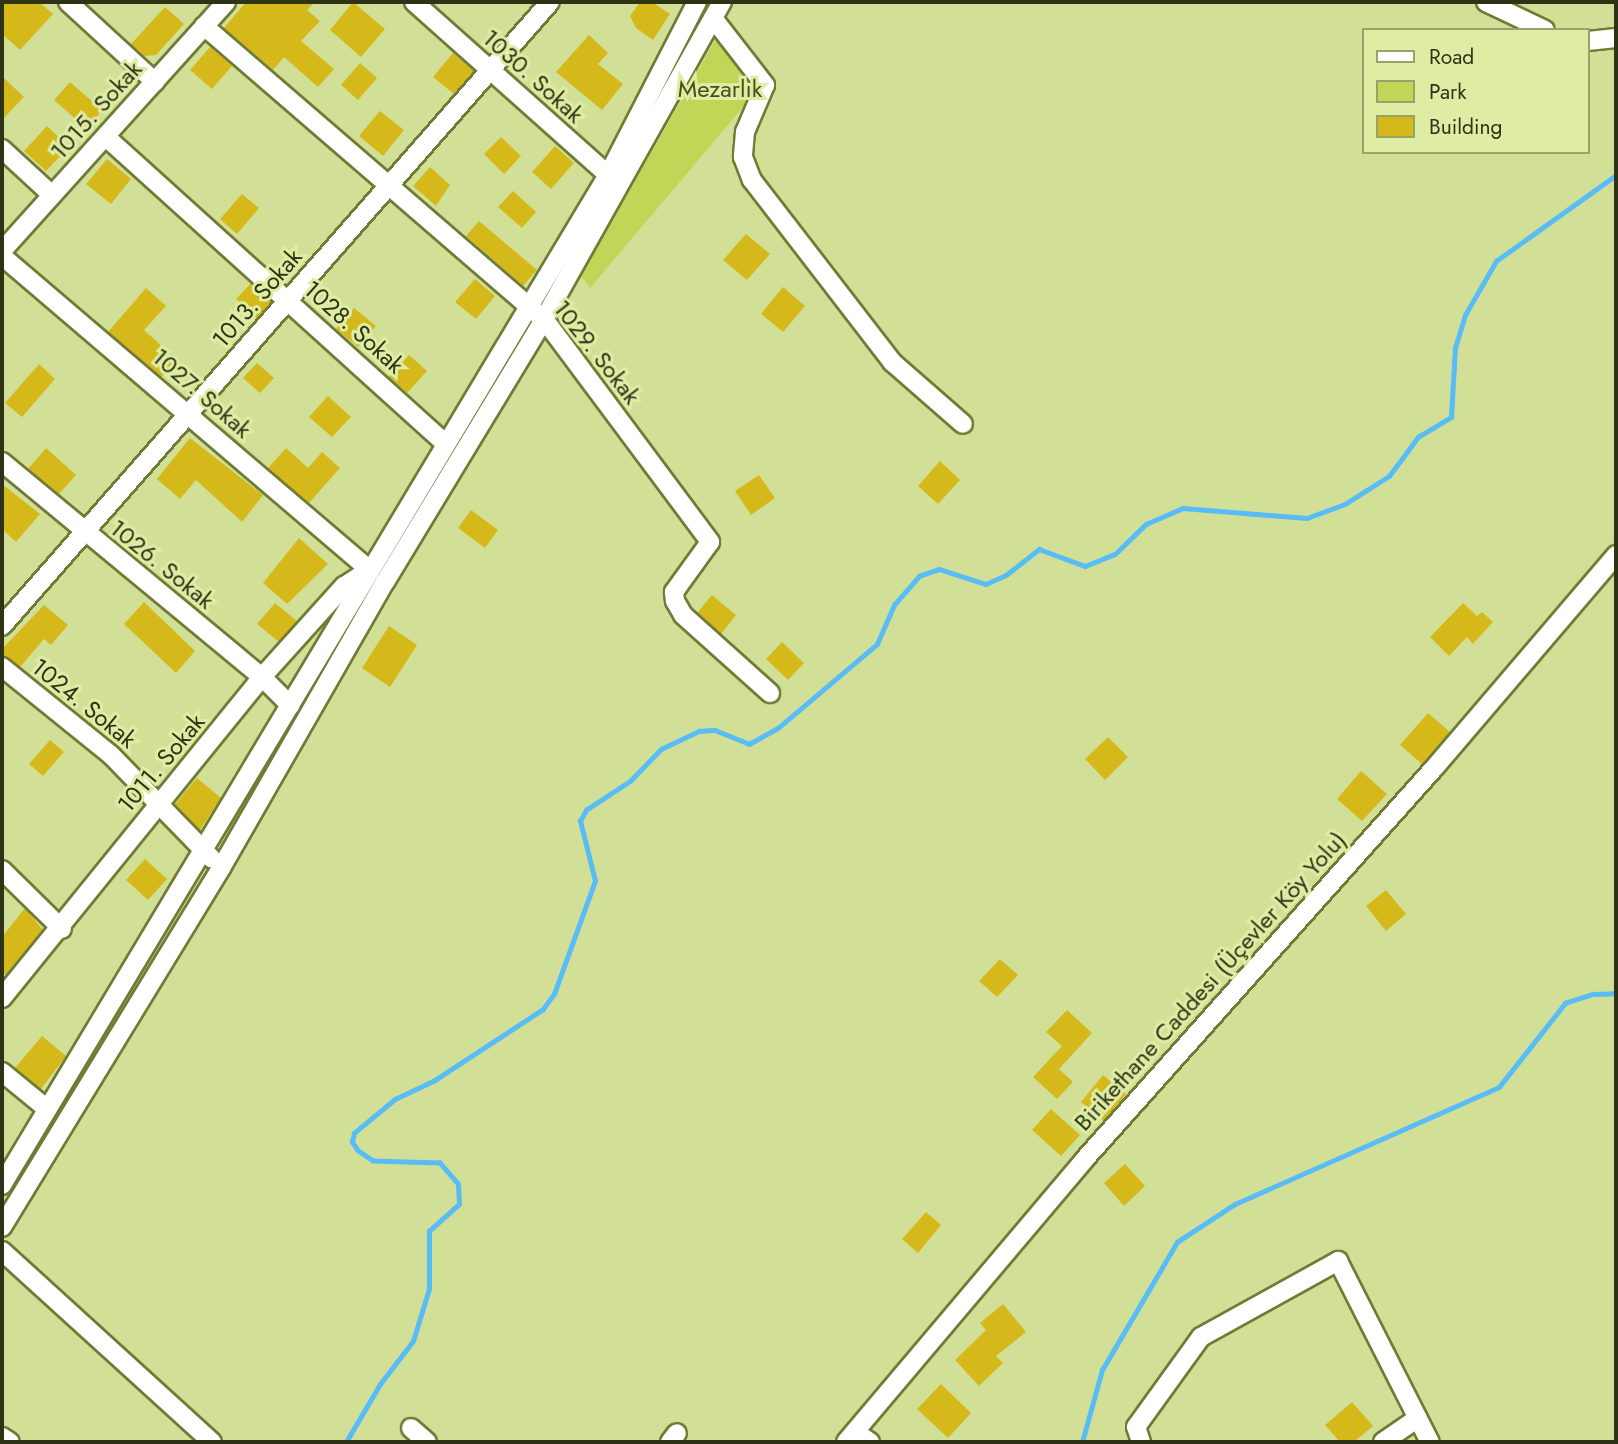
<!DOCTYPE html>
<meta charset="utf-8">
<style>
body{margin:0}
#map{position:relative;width:1618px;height:1444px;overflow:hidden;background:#d2e097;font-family:Jost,sans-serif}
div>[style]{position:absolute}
.green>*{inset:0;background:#c1d556}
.stream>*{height:4.5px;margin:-2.25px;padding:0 2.25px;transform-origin:2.25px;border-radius:2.25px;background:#58bcf6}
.building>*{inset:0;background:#d5b91b}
.roads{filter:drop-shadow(2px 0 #707b35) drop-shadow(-2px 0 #707b35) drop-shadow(0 2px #707b35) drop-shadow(0 -2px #707b35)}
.minor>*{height:18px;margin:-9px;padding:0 9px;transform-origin:9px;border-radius:9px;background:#fff}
span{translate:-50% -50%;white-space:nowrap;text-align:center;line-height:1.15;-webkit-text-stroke:6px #dfeda4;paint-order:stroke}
.street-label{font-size:24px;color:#2e3316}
.park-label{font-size:24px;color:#464e1a}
.frame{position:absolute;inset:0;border:4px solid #2e3316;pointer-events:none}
.legend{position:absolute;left:1362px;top:28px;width:228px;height:126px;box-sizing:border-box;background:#dfeda4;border:2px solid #98a36b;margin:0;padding:9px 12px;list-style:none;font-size:21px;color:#2e3316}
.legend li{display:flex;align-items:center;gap:14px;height:35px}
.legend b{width:35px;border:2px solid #98a36b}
</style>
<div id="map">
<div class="green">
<div style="clip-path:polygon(727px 37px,755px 93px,590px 288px,581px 276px,716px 39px)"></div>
</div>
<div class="stream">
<div style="left:346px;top:1442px;width:67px;rotate:-59.6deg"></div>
<div style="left:380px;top:1384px;width:54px;rotate:-52.5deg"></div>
<div style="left:413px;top:1341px;width:54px;rotate:-72.9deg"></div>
<div style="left:429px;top:1289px;width:58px;rotate:-90deg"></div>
<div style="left:429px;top:1231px;width:40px;rotate:-42deg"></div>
<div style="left:459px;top:1204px;width:20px;rotate:-93deg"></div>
<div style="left:458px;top:1184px;width:28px;rotate:-131deg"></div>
<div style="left:440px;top:1163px;width:67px;rotate:-178.3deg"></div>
<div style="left:373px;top:1161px;width:18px;rotate:-146deg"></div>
<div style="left:358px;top:1151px;width:11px;rotate:-124deg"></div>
<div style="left:352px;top:1142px;width:9px;rotate:-77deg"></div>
<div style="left:354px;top:1133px;width:53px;rotate:-39.7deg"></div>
<div style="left:395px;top:1099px;width:44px;rotate:-25.4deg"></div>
<div style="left:435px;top:1080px;width:129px;rotate:-33.3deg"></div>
<div style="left:543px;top:1009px;width:19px;rotate:-54deg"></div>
<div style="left:554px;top:994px;width:120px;rotate:-70.1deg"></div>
<div style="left:595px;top:881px;width:62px;rotate:-104deg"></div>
<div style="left:580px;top:821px;width:13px;rotate:-61deg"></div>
<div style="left:586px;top:810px;width:53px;rotate:-33.4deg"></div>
<div style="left:630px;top:781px;width:45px;rotate:-45.9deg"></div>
<div style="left:661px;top:749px;width:42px;rotate:-25.3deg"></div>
<div style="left:699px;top:731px;width:16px;rotate:-4deg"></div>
<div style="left:715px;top:730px;width:37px;rotate:22deg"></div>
<div style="left:749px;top:744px;width:33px;rotate:-29deg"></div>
<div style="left:778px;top:728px;width:130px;rotate:-40.3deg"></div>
<div style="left:877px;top:644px;width:43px;rotate:-66.4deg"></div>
<div style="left:894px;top:605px;width:38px;rotate:-49deg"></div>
<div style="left:919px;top:576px;width:21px;rotate:-19deg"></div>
<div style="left:939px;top:569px;width:49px;rotate:17.7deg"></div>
<div style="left:986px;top:584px;width:22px;rotate:-24deg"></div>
<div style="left:1006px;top:575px;width:42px;rotate:-38.2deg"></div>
<div style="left:1039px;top:549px;width:49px;rotate:20.3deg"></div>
<div style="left:1085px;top:566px;width:32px;rotate:-22deg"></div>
<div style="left:1115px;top:554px;width:43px;rotate:-44.1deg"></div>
<div style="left:1146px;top:524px;width:40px;rotate:-23.4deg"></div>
<div style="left:1183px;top:508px;width:124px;rotate:4.6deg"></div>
<div style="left:1307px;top:518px;width:40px;rotate:-20.2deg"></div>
<div style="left:1345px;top:504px;width:52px;rotate:-32.5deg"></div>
<div style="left:1389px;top:476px;width:49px;rotate:-53.4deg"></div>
<div style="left:1418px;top:437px;width:39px;rotate:-31deg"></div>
<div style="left:1451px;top:417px;width:69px;rotate:-86.7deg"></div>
<div style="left:1455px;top:348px;width:34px;rotate:-73deg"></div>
<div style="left:1465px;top:315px;width:62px;rotate:-60.1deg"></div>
<div style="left:1496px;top:261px;width:148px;rotate:-35.6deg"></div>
<div style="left:1082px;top:1442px;width:75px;rotate:-74.5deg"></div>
<div style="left:1102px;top:1370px;width:148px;rotate:-59.6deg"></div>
<div style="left:1177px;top:1242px;width:69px;rotate:-33.2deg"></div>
<div style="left:1235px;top:1204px;width:289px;rotate:-23.9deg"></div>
<div style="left:1499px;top:1087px;width:107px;rotate:-51.8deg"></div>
<div style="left:1565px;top:1003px;width:29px;rotate:-18deg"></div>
<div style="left:1593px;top:994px;width:23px;rotate:-2deg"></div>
</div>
<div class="building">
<div style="clip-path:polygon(2px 2px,39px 2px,53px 14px,20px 50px,2px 34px)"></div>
<div style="clip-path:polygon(246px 2px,315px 2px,307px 10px,320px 21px,301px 41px,334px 69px,318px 87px,284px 57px,273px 70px,224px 28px)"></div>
<div style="clip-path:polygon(353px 2px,385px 29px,361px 57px,330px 30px)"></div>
<div style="clip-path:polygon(640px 2px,652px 2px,670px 14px,653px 40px,636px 28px,630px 16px)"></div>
<div style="clip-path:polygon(165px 7px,184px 24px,156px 55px,144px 56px,131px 44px)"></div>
<div style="clip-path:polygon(589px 35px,608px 53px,598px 64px,623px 84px,602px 110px,556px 72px)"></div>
<div style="clip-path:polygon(210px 47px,232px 66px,212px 89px,190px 70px)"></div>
<div style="clip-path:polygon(453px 53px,474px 71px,454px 94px,433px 77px)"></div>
<div style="clip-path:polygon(360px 63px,377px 78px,358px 100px,341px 85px)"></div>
<div style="clip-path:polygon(2px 76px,24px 97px,2px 120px)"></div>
<div style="clip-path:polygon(70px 82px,102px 110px,87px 129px,54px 100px)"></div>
<div style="clip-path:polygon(380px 111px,404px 130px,383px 156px,359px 136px)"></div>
<div style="clip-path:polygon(47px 126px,69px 147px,46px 171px,24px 151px)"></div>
<div style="clip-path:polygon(501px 137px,521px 156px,504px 174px,484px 154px)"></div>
<div style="clip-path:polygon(555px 146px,574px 163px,551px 189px,532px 172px)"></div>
<div style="clip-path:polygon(107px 159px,131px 179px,111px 204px,86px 184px)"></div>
<div style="clip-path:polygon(430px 167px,450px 185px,436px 206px,413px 186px)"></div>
<div style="clip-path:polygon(513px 191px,536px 212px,522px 228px,498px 207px)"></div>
<div style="clip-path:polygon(242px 194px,259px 208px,237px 234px,220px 219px)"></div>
<div style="clip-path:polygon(479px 221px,537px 270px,523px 286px,466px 236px)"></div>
<div style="clip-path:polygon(746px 234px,770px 254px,747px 280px,723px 260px)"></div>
<div style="clip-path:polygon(475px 279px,495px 296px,476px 319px,455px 302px)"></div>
<div style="clip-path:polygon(251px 283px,272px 302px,257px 318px,236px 299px)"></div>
<div style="clip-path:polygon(783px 287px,805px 306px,783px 332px,761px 314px)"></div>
<div style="clip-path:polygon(146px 288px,166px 306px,144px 330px,177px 360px,161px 377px,108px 332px)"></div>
<div style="clip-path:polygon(354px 308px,376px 326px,358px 347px,336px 329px)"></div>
<div style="clip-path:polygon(409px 355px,427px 371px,407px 393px,389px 377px)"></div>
<div style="clip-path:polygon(257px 363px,274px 378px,260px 393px,243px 378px)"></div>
<div style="clip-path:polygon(39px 364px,55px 379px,22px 417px,5px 403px)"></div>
<div style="clip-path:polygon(328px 396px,351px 417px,332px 437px,309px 417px)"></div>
<div style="clip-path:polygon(190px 438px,263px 495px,242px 522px,196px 480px,180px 499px,157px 479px)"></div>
<div style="clip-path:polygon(46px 448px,76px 475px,59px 494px,28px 469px)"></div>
<div style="clip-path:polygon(286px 448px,308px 468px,322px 452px,340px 468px,309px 503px,268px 468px)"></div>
<div style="clip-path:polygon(940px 461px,960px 480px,938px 504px,918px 486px)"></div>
<div style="clip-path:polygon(759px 475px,775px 498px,751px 515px,735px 491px)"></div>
<div style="clip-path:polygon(2px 484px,40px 514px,16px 542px,2px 529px)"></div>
<div style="clip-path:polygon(471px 510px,498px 530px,485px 548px,458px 528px)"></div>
<div style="clip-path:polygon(299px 538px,328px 564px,287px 604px,263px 583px)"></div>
<div style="clip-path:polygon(712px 595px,736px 615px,721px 634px,697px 613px)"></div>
<div style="clip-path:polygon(144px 602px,195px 651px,176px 673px,124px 624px)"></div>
<div style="clip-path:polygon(275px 603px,297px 621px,279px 642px,257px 624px)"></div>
<div style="clip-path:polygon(1463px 603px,1477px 616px,1482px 612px,1493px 622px,1473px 644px,1467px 637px,1449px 656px,1430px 637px)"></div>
<div style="clip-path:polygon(44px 605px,68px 625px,51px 645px,44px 639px,20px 667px,2px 655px,2px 649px)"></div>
<div style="clip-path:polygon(389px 626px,417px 645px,390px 687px,362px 668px)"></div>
<div style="clip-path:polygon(782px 642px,804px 663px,788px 680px,766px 659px)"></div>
<div style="clip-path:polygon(1428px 713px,1450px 732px,1422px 764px,1400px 745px)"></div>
<div style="clip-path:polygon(1108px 737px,1128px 757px,1105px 780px,1085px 759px)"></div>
<div style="clip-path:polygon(50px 740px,64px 752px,43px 776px,29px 764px)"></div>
<div style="clip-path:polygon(1361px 771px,1387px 794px,1362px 821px,1337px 799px)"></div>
<div style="clip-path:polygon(197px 778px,221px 798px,200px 830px,175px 804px)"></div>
<div style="clip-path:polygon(145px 859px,167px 879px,148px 900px,126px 880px)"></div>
<div style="clip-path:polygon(1386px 890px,1406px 914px,1386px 931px,1366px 906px)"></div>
<div style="clip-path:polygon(25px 908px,43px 930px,6px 975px,2px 971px,2px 937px)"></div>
<div style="clip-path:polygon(1000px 959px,1018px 975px,997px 997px,979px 981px)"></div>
<div style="clip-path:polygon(1067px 1010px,1092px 1033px,1059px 1069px,1073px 1082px,1057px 1099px,1033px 1077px,1062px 1046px,1046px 1032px)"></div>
<div style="clip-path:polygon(42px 1036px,66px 1056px,41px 1089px,15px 1068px)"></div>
<div style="clip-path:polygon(1103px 1075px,1126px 1094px,1104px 1121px,1081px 1102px)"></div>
<div style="clip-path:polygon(1051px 1109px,1080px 1135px,1061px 1156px,1032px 1130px)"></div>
<div style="clip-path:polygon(1125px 1164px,1145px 1186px,1124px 1206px,1104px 1183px)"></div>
<div style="clip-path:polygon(926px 1212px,941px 1225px,918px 1253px,902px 1239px)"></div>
<div style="clip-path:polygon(1003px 1304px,1026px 1332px,996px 1356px,1003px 1363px,979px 1386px,955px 1360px,986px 1330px,980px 1323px)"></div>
<div style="clip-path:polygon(941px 1384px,971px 1413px,948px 1438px,917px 1409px)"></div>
<div style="clip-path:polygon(1352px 1402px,1373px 1426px,1354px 1442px,1340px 1442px,1325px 1425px)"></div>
</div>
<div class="roads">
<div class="minor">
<div style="left:68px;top:2px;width:118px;rotate:42.6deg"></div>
<div style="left:414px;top:2px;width:269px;rotate:41.7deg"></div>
<div style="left:1486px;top:2px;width:65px;rotate:25.4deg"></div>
<div style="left:713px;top:18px;width:85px;rotate:52.2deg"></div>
<div style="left:765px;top:85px;width:51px;rotate:113.1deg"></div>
<div style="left:745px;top:132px;width:25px;rotate:95deg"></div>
<div style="left:743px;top:157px;width:25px;rotate:69deg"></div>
<div style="left:752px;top:180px;width:230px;rotate:52.4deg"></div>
<div style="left:892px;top:362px;width:94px;rotate:41.1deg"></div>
<div style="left:204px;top:26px;width:449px;rotate:40.8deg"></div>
<div style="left:544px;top:319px;width:278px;rotate:53.3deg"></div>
<div style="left:710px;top:542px;width:62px;rotate:125.8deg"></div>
<div style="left:674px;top:592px;width:9px;rotate:84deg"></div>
<div style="left:675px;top:601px;width:16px;rotate:60deg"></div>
<div style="left:683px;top:615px;width:117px;rotate:41.9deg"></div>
<div style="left:1588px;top:41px;width:28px;rotate:-6deg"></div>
<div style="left:106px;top:137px;width:455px;rotate:42.1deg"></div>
<div style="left:2px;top:149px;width:67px;rotate:42.6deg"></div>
<div style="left:2px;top:251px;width:335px;rotate:-48deg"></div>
<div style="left:2px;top:256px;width:483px;rotate:40.5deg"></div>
<div style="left:369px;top:570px;width:30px;rotate:147deg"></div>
<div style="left:344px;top:586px;width:122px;rotate:132deg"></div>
<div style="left:262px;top:677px;width:413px;rotate:129deg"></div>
<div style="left:2px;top:462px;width:337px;rotate:39.6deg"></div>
<div style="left:262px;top:677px;width:40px;rotate:45deg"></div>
<div style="left:2px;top:626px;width:830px;rotate:-48.71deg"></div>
<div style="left:2px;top:667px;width:140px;rotate:38.9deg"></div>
<div style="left:111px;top:755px;width:144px;rotate:45.8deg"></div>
<div style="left:2px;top:870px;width:84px;rotate:44.5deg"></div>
<div style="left:2px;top:1072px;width:58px;rotate:39.4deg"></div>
<div style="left:2px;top:1185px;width:1178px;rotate:-59.04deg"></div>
<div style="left:608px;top:175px;width:195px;rotate:-62.8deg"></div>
<div style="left:2px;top:1227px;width:421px;rotate:-58.6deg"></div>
<div style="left:221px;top:868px;width:330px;rotate:-60.2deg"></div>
<div style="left:385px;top:582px;width:307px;rotate:-58.8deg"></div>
<div style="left:544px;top:319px;width:364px;rotate:-60.7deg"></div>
<div style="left:2px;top:1251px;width:284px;rotate:42.3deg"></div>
<div style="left:411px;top:1428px;width:21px;rotate:41deg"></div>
<div style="left:855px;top:1432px;width:18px;rotate:34deg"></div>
<div style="left:2px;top:1437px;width:9px;rotate:32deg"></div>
<div style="left:670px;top:1442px;width:11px;rotate:-52deg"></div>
<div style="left:846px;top:1442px;width:369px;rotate:-49.8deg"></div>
<div style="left:1084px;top:1160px;width:527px;rotate:-48.23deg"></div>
<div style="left:1435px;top:767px;width:279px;rotate:-49.5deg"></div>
<div style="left:1141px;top:1442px;width:16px;rotate:-108deg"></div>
<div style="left:1136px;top:1427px;width:111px;rotate:-54.2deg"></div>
<div style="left:1201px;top:1337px;width:157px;rotate:-29deg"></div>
<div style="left:1338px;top:1261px;width:203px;rotate:63.1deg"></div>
<div style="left:1383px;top:1442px;width:42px;rotate:-34.4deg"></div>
</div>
</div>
<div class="street-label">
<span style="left:533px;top:76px;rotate:42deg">1030. Sokak</span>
<span style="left:96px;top:110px;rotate:-48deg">1015. Sokak</span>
<span style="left:257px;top:298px;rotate:-49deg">1013. Sokak</span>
<span style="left:354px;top:327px;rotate:42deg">1028. Sokak</span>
<span style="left:597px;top:352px;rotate:52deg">1029. Sokak</span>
<span style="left:202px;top:393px;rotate:41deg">1027. Sokak</span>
<span style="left:162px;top:564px;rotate:39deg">1026. Sokak</span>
<span style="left:84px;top:703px;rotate:39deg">1024. Sokak</span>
<span style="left:161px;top:763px;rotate:-50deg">1011. Sokak</span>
<span style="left:1210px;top:981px;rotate:-48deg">Birikethane Caddesi (Üçevler Köy Yolu)</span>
</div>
<div class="park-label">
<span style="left:720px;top:89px">Mezarlık</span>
</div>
<div class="frame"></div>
<ul class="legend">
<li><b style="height:9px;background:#fff"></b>Road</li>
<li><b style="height:19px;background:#c1d556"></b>Park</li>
<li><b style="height:19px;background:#d5b91b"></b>Building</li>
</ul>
</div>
